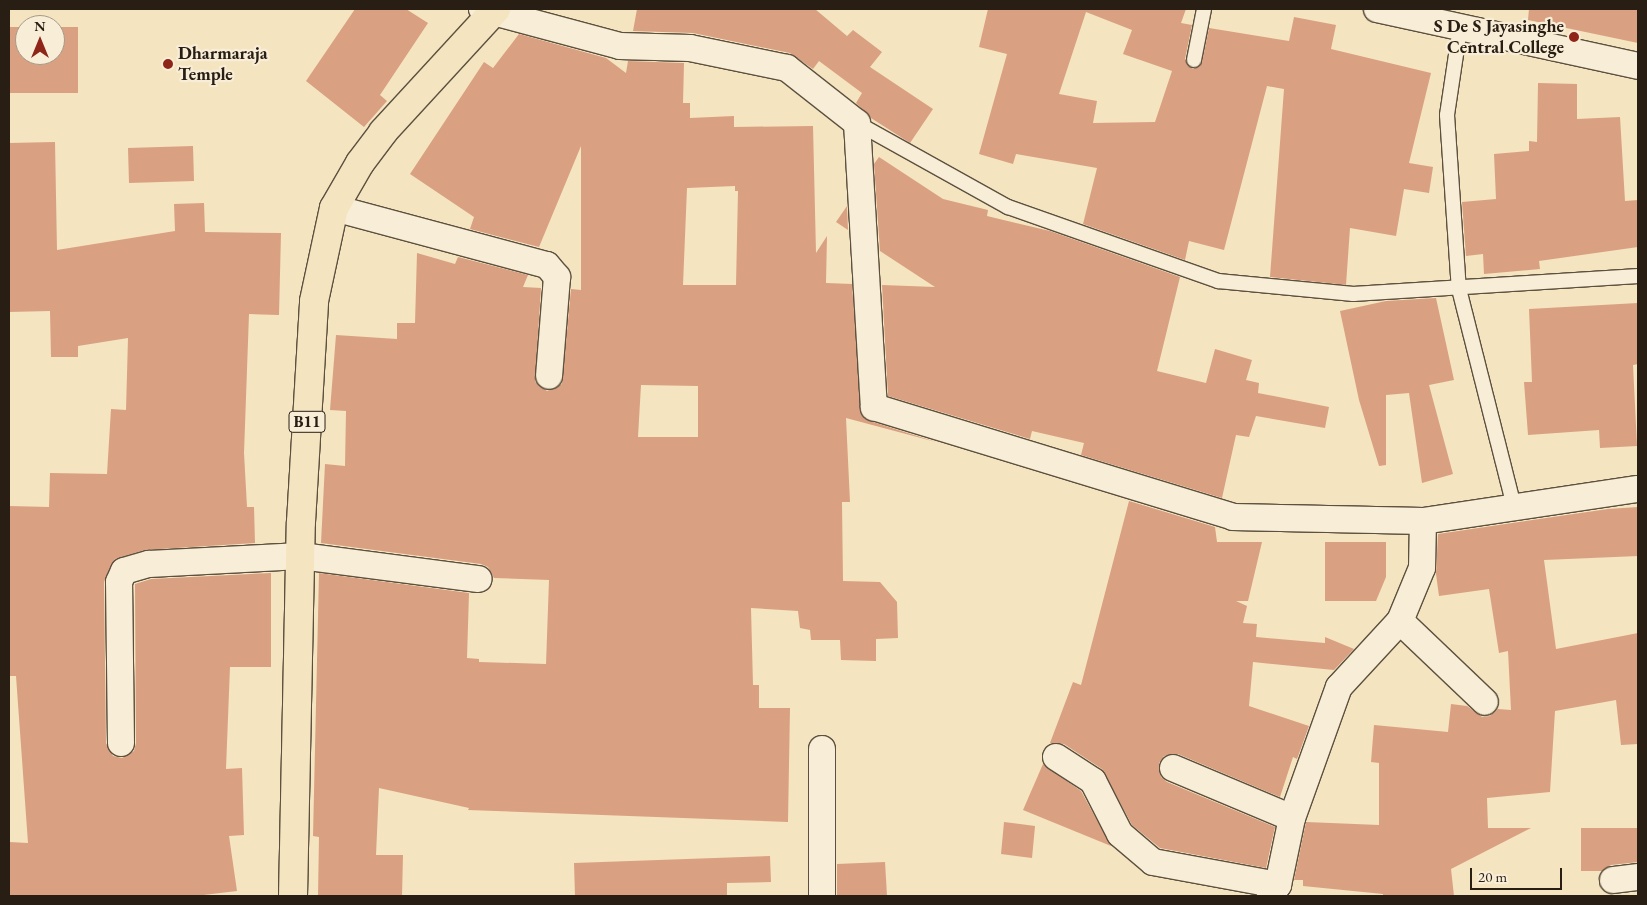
<!DOCTYPE html>
<style>
body{margin:0}
#map{position:relative;width:1647px;height:905px;overflow:hidden;background:#f4e4c0;font-family:"EB Garamond",serif}
div>[style]{position:absolute}
.building>*{inset:0;background:#daa082}
.roads{filter:drop-shadow(1px 0 #5c503f) drop-shadow(-1px 0 #5c503f) drop-shadow(0 1px #5c503f) drop-shadow(0 -1px #5c503f)}
.service>*{height:14px;margin:-7px;padding:0 7px;transform-origin:7px;border-radius:7px;background:#f8edd6}
.minor>*{height:26px;margin:-13px;padding:0 13px;transform-origin:13px;border-radius:13px;background:#f8edd6}
.primary>*{height:28px;margin:-14px;padding:0 14px;transform-origin:14px;border-radius:14px;background:#f4e4c0}
.dots>*{width:14px;height:14px;translate:-50% -50%;box-sizing:border-box;border:2px solid #f8edd6;border-radius:50%}
span{translate:-50% -50%;white-space:nowrap;text-align:center;line-height:1.15;-webkit-text-stroke:4.5px #f8edd6;paint-order:stroke}
.shield-label span{padding:1px 4px;background:#f8edd6;border:1px solid;border-radius:4px;-webkit-text-stroke-width:0}
.shield-label{font-size:16px;color:#291e14;font-weight:700}
.poi-label{font-size:18px;color:#291e14;font-weight:700}
.right{translate:-100% -50%;text-align:right}
.left{translate:0 -50%;text-align:left}
.frame{position:absolute;inset:0;border:10px solid #291e14;pointer-events:none}
.north{position:absolute;left:15px;top:15px;width:50px;height:50px;box-sizing:border-box;background:#f8edd6;border:1px solid #a59a88;border-radius:50%;rotate:0deg;font-size:14px;font-weight:700;line-height:20px;text-align:center;color:#291e14}
.north::after{content:'';display:block;margin:auto;width:18px;height:22px;background:#8f2418;clip-path:polygon(50% 0,100% 100%,50% 72%,0 100%)}
.scale{position:absolute;left:1470px;top:868px;width:92px;height:22px;box-sizing:border-box;border:2px solid #291e14;border-top:0;padding-left:6px;font-size:15px;line-height:18px;white-space:nowrap;color:#291e14;-webkit-text-stroke:4px #f8edd6;paint-order:stroke}
</style>
<div id="map">
<div class="building">
<div style="clip-path:polygon(355px 9px,406px 9px,428px 23px,380px 95px,387px 101px,364px 127px,306px 81px)"></div>
<div style="clip-path:polygon(637px 9px,815px 9px,847px 36px,853px 30px,882px 52px,870px 67px,933px 109px,910px 143px,871px 118px,856px 103px,862px 93px,819px 61px,813px 69px,790px 53px,693px 33px,633px 31px)"></div>
<div style="clip-path:polygon(evenodd,988px 9px,1186px 9px,1181px 23px,1192px 25px,1185px 59px,1193px 69px,1202px 62px,1209px 28px,1289px 41px,1294px 17px,1336px 25px,1331px 49px,1431px 73px,1409px 163px,1433px 167px,1429px 193px,1404px 189px,1396px 236px,1350px 228px,1346px 285px,1270px 277px,1284px 89px,1267px 86px,1224px 250px,1189px 241px,1185px 260px,1083px 224px,1097px 168px,1016px 154px,1013px 164px,979px 154px,1007px 54px,979px 47px,988px 9px,1086px 12px,1132px 30px,1123px 54px,1172px 71px,1155px 122px,1093px 123px,1097px 101px,1059px 94px,1086px 12px)"></div>
<div style="clip-path:polygon(1529px 9px,1638px 9px,1638px 43px,1528px 20px)"></div>
<div style="clip-path:polygon(9px 27px,25px 27px,25px 55px,55px 55px,55px 27px,78px 27px,78px 93px,9px 93px)"></div>
<div style="clip-path:polygon(evenodd,519px 34px,606px 58px,626px 73px,628px 61px,684px 63px,683px 103px,690px 103px,690px 118px,734px 116px,734px 127px,813px 126px,816px 253px,827px 236px,826px 283px,852px 284px,862px 416px,870px 421px,936px 442px,846px 418px,850px 502px,842px 502px,843px 581px,880px 582px,897px 602px,898px 638px,876px 639px,876px 661px,841px 660px,840px 640px,811px 640px,810px 630px,800px 628px,798px 611px,751px 608px,753px 685px,759px 685px,759px 708px,790px 708px,788px 822px,468px 810px,469px 808px,379px 788px,376px 855px,403px 855px,402px 896px,318px 896px,319px 837px,313px 836px,319px 573px,469px 593px,467px 658px,479px 659px,479px 662px,546px 664px,549px 580px,494px 578px,488px 567px,481px 564px,321px 543px,325px 464px,345px 466px,346px 411px,330px 410px,336px 335px,397px 339px,397px 323px,415px 323px,417px 253px,455px 264px,458px 257px,528px 275px,523px 287px,541px 288px,535px 382px,547px 391px,562px 384px,571px 289px,581px 290px,581px 146px,539px 247px,470px 229px,474px 217px,410px 174px,484px 62px,493px 68px,519px 34px,735px 186px,735px 191px,738px 191px,736px 285px,683px 285px,687px 188px,735px 186px,519px 34px,641px 385px,698px 386px,698px 437px,638px 437px,641px 385px)"></div>
<div style="clip-path:polygon(1538px 83px,1577px 84px,1577px 119px,1620px 117px,1625px 201px,1638px 200px,1638px 247px,1539px 261px,1540px 269px,1484px 274px,1483px 254px,1466px 256px,1462px 202px,1496px 199px,1494px 154px,1529px 151px,1529px 141px,1537px 142px)"></div>
<div style="clip-path:polygon(55px 142px,57px 250px,175px 231px,174px 204px,204px 203px,205px 232px,281px 233px,279px 315px,249px 314px,244px 453px,247px 507px,254px 507px,255px 543px,145px 550px,115px 559px,104px 582px,106px 743px,113px 756px,122px 758px,134px 751px,136px 743px,135px 584px,151px 579px,271px 573px,271px 667px,230px 667px,226px 769px,242px 768px,244px 835px,229px 836px,237px 891px,195px 896px,9px 896px,9px 842px,28px 843px,16px 676px,9px 676px,9px 506px,49px 507px,50px 473px,107px 474px,111px 409px,126px 410px,128px 338px,78px 346px,78px 357px,51px 357px,50px 311px,9px 312px,9px 143px)"></div>
<div style="clip-path:polygon(193px 146px,194px 181px,129px 183px,128px 148px)"></div>
<div style="clip-path:polygon(879px 157px,943px 199px,988px 210px,987px 216px,1050px 231px,1180px 277px,1157px 371px,1206px 383px,1215px 349px,1252px 360px,1246px 380px,1259px 383px,1258px 393px,1329px 407px,1325px 428px,1256px 416px,1249px 437px,1236px 435px,1222px 498px,1081px 455px,1084px 443px,1032px 431px,1030px 439px,888px 396px,882px 285px,935px 287px,880px 251px,874px 164px)"></div>
<div style="clip-path:polygon(847px 206px,848px 230px,836px 222px)"></div>
<div style="clip-path:polygon(1436px 298px,1454px 380px,1429px 385px,1453px 474px,1422px 483px,1409px 393px,1386px 395px,1386px 465px,1379px 466px,1359px 400px,1340px 311px,1386px 301px)"></div>
<div style="clip-path:polygon(1638px 303px,1638px 364px,1633px 365px,1637px 446px,1600px 448px,1599px 430px,1528px 435px,1524px 382px,1532px 382px,1529px 309px)"></div>
<div style="clip-path:polygon(1129px 501px,1215px 527px,1217px 542px,1262px 542px,1248px 601px,1236px 601px,1247px 606px,1243px 623px,1257px 624px,1256px 637px,1325px 643px,1325px 637px,1354px 649px,1334px 670px,1253px 662px,1249px 706px,1309px 726px,1297px 759px,1293px 757px,1280px 797px,1178px 754px,1164px 756px,1159px 763px,1161px 777px,1167px 782px,1275px 827px,1266px 868px,1160px 848px,1132px 825px,1102px 769px,1064px 744px,1050px 743px,1073px 682px,1081px 685px)"></div>
<div style="clip-path:polygon(1638px 507px,1638px 556px,1544px 560px,1556px 649px,1638px 633px,1638px 744px,1621px 745px,1616px 700px,1555px 711px,1550px 792px,1487px 798px,1488px 828px,1531px 828px,1451px 869px,1454px 896px,1383px 896px,1383px 894px,1303px 886px,1303px 880px,1294px 880px,1306px 822px,1379px 825px,1379px 763px,1371px 762px,1374px 725px,1448px 732px,1451px 704px,1467px 706px,1482px 717px,1490px 716px,1498px 709px,1511px 710px,1508px 651px,1499px 653px,1489px 589px,1439px 596px,1436px 574px,1438px 534px,1608px 509px)"></div>
<div style="clip-path:polygon(1325px 542px,1386px 542px,1386px 577px,1376px 601px,1325px 601px)"></div>
<div style="clip-path:polygon(1043px 764px,1081px 791px,1111px 846px,1023px 810px)"></div>
<div style="clip-path:polygon(1004px 822px,1035px 826px,1032px 858px,1001px 854px)"></div>
<div style="clip-path:polygon(1581px 828px,1638px 828px,1638px 862px,1611px 865px,1602px 871px,1581px 871px)"></div>
<div style="clip-path:polygon(770px 856px,771px 882px,727px 883px,727px 896px,575px 896px,574px 863px)"></div>
<div style="clip-path:polygon(885px 862px,887px 896px,837px 896px,837px 864px)"></div>
</div>
<div class="roads">
<div class="service">
<div style="left:1460px;top:28px;width:88px;rotate:98.5deg"></div>
<div style="left:1447px;top:115px;width:174px;rotate:86.1deg"></div>
<div style="left:1459px;top:289px;width:225px;rotate:75.8deg"></div>
<div style="left:1194px;top:60px;width:52px;rotate:-78.9deg"></div>
<div style="left:857px;top:123px;width:173px;rotate:29.1deg"></div>
<div style="left:1008px;top:207px;width:223px;rotate:19.4deg"></div>
<div style="left:1218px;top:281px;width:136px;rotate:5.5deg"></div>
<div style="left:1353px;top:294px;width:286px;rotate:-3.6deg"></div>
</div>
<div class="minor">
<div style="left:482px;top:9px;width:143px;rotate:15deg"></div>
<div style="left:620px;top:46px;width:70px;rotate:1.6deg"></div>
<div style="left:690px;top:48px;width:99px;rotate:11.7deg"></div>
<div style="left:787px;top:68px;width:89px;rotate:38.2deg"></div>
<div style="left:857px;top:123px;width:285px;rotate:86.6deg"></div>
<div style="left:874px;top:407px;width:375px;rotate:17deg"></div>
<div style="left:1233px;top:517px;width:190px;rotate:1.2deg"></div>
<div style="left:1423px;top:521px;width:217px;rotate:-8.5deg"></div>
<div style="left:1377px;top:9px;width:267px;rotate:12.3deg"></div>
<div style="left:334px;top:208px;width:220px;rotate:15deg"></div>
<div style="left:547px;top:265px;width:16px;rotate:50deg"></div>
<div style="left:557px;top:277px;width:99px;rotate:94.6deg"></div>
<div style="left:1400px;top:621px;width:117px;rotate:43.6deg"></div>
<div style="left:121px;top:743px;width:161px;rotate:-90.7deg"></div>
<div style="left:119px;top:582px;width:12px;rotate:-66deg"></div>
<div style="left:124px;top:571px;width:26px;rotate:-16deg"></div>
<div style="left:149px;top:564px;width:152px;rotate:-3deg"></div>
<div style="left:301px;top:556px;width:179px;rotate:7.4deg"></div>
<div style="left:1056px;top:757px;width:44px;rotate:33deg"></div>
<div style="left:1093px;top:781px;width:59px;rotate:63deg"></div>
<div style="left:1120px;top:834px;width:43px;rotate:40.3deg"></div>
<div style="left:1153px;top:862px;width:127px;rotate:10.4deg"></div>
<div style="left:1173px;top:768px;width:129px;rotate:22.8deg"></div>
<div style="left:1613px;top:880px;width:25px;rotate:-7deg"></div>
<div style="left:822px;top:896px;width:147px;rotate:-90deg"></div>
<div style="left:1270px;top:896px;width:14px;rotate:-54deg"></div>
<div style="left:1278px;top:885px;width:68px;rotate:-78.2deg"></div>
<div style="left:1292px;top:818px;width:139px;rotate:-70.3deg"></div>
<div style="left:1339px;top:687px;width:90px;rotate:-47.3deg"></div>
<div style="left:1400px;top:621px;width:57px;rotate:-67.5deg"></div>
<div style="left:1422px;top:568px;width:47px;rotate:-88.8deg"></div>
</div>
<div class="primary">
<div style="left:293px;top:896px;width:374px;rotate:-88.8deg"></div>
<div style="left:301px;top:522px;width:221px;rotate:-86.6deg"></div>
<div style="left:314px;top:301px;width:95px;rotate:-77.9deg"></div>
<div style="left:334px;top:208px;width:52px;rotate:-60deg"></div>
<div style="left:360px;top:163px;width:39px;rotate:-53deg"></div>
<div style="left:383px;top:132px;width:167px;rotate:-47.4deg"></div>
</div>
</div>
<div class="dots">
<div style="left:1574px;top:37px;background:#8f2418"></div>
<div style="left:168px;top:64px;background:#8f2418"></div>
</div>
<div class="shield-label">
<span style="left:307px;top:422px">B11</span>
</div>
<div class="poi-label">
<span class="right" style="left:1564px;top:37px">S De S Jayasinghe<br>Central College</span>
<span class="left" style="left:178px;top:64px">Dharmaraja<br>Temple</span>
</div>
<div class="frame"></div>
<div class="north">N</div>
<div class="scale">20 m</div>
</div>
